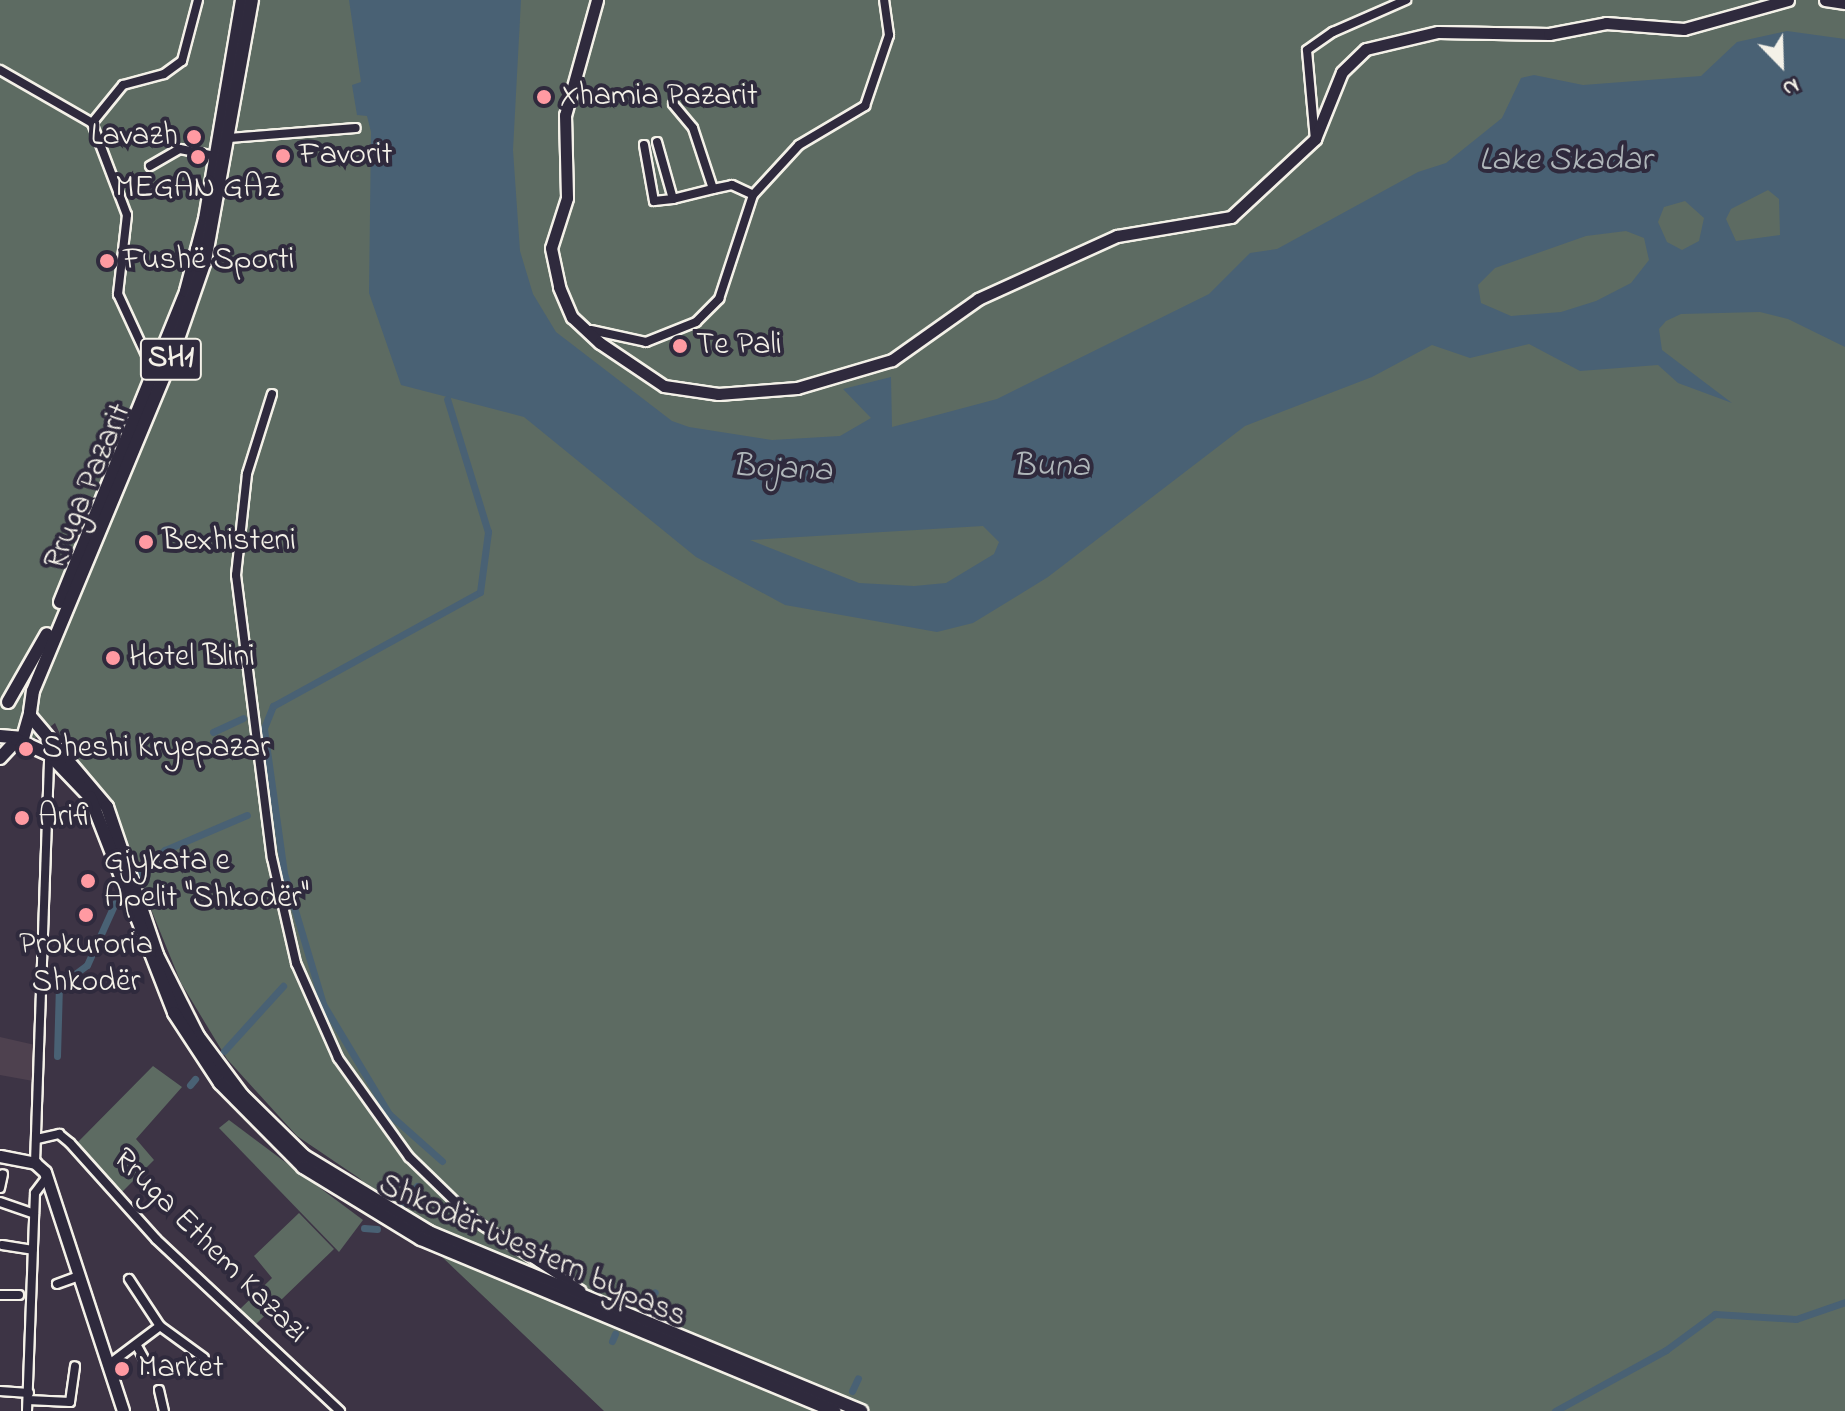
<!DOCTYPE html>
<meta charset="utf-8">
<style>
body{margin:0}
#map{position:relative;width:1845px;height:1411px;overflow:hidden;background:#3d3445;font-family:"Indie Flower",sans-serif}
div>[style]{position:absolute}
.built>*{inset:0;background:#4e414f}
.green>*{inset:0;background:#5d6b62}
.water>*{inset:0;background:#496174}
.canal>*{height:7px;margin:-3.5px;padding:0 3.5px;transform-origin:3.5px;border-radius:3.5px;background:#496174}
.roads{filter:drop-shadow(2px 0 #f4f1e8) drop-shadow(-2px 0 #f4f1e8) drop-shadow(0 2px #f4f1e8) drop-shadow(0 -2px #f4f1e8)}
.minor>*{height:8px;margin:-4px;padding:0 4px;transform-origin:4px;border-radius:4px;background:#2f2a3d}
.secondary>*{height:11px;margin:-5.5px;padding:0 5.5px;transform-origin:5.5px;border-radius:5.5px;background:#2f2a3d}
.primary>*{height:12px;margin:-6px;padding:0 6px;transform-origin:6px;border-radius:6px;background:#2f2a3d}
.trunk>*{height:12px;margin:-6px;padding:0 6px;transform-origin:6px;border-radius:6px;background:#2f2a3d}
.dots>*{width:22px;height:22px;translate:-50% -50%;box-sizing:border-box;border:4px solid #2f2a3d;border-radius:50%}
span{translate:-50% -50%;white-space:nowrap;text-align:center;line-height:1.15;-webkit-text-stroke:8px #2f2a3d;paint-order:stroke}
.shield-label span{padding:2px 6px;background:#2f2a3d;border:2px solid;border-radius:6px;-webkit-text-stroke-width:0}
.shield-label{font-size:30px;color:#f4f1e8;font-weight:700}
.poi-label{font-size:32px;color:#f4f1e8}
.left{translate:0 -50%;text-align:left}
.right{translate:-100% -50%;text-align:right}
.street-label{font-size:32px;color:#f4f1e8}
.water-label{font-size:34px;color:#b0b7ba;font-style:italic}
.north{position:absolute;left:1741px;top:24px;width:80px;height:80px;-webkit-text-stroke:6px #2f2a3d;paint-order:stroke;rotate:157deg;font-size:22px;font-weight:700;line-height:32px;text-align:center;color:#f4f1e8}
.north::after{content:'';display:block;margin:auto;width:28px;height:36px;background:#f4f1e8;clip-path:polygon(50% 0,100% 100%,50% 72%,0 100%)}
</style>
<div id="map">
<div class="built">
<div style="clip-path:polygon(0 1037px,35px 1045px,33px 1081px,0 1075px)"></div>
</div>
<div class="green">
<div style="clip-path:polygon(0 0,1845px 0,1845px 1411px,604px 1411px,359px 1178px,297px 1136px,227px 1059px,181px 983px,146px 897px,70px 749px,52px 733px,60px 734px,55px 723px,0 765px)"></div>
<div style="clip-path:polygon(153px 1066px,182px 1087px,136px 1139px,154px 1160px,119px 1195px,76px 1144px)"></div>
<div style="clip-path:polygon(229px 1120px,363px 1220px,339px 1252px,219px 1128px)"></div>
<div style="clip-path:polygon(299px 1213px,334px 1249px,255px 1325px,238px 1311px,272px 1278px,254px 1256px)"></div>
</div>
<div class="water">
<div style="clip-path:polygon(evenodd,349px 0,521px 0,513px 150px,520px 251px,533px 294px,556px 332px,672px 421px,689px 427px,772px 440px,840px 436px,871px 418px,843px 389px,891px 377px,892px 427px,997px 399px,1209px 294px,1250px 253px,1277px 249px,1418px 172px,1446px 163px,1502px 118px,1521px 78px,1534px 75px,1583px 85px,1701px 76px,1737px 42px,1787px 31px,1845px 39px,1845px 347px,1788px 319px,1760px 312px,1681px 314px,1666px 321px,1659px 329px,1662px 350px,1732px 403px,1678px 383px,1658px 365px,1580px 371px,1529px 344px,1470px 358px,1432px 345px,1372px 377px,1245px 426px,1048px 577px,973px 623px,937px 632px,785px 605px,696px 557px,524px 417px,401px 385px,369px 293px,371px 132px,367px 116px,357px 115px,352px 85px,361px 82px,349px 0,1768px 190px,1779px 199px,1780px 235px,1736px 241px,1726px 219px,1731px 209px,1768px 190px,349px 0,1685px 201px,1704px 218px,1699px 241px,1682px 250px,1667px 242px,1658px 222px,1664px 207px,1685px 201px,349px 0,1626px 231px,1644px 238px,1649px 260px,1631px 283px,1596px 301px,1561px 312px,1511px 316px,1481px 303px,1478px 285px,1495px 268px,1586px 236px,1626px 231px,349px 0,983px 526px,999px 542px,994px 554px,946px 583px,914px 586px,859px 583px,750px 540px,983px 526px)"></div>
</div>
<div class="canal">
<div style="left:213px;top:732px;width:33px;rotate:-25deg"></div>
<div style="left:138px;top:874px;width:36px;rotate:-42deg"></div>
<div style="left:165px;top:850px;width:89px;rotate:-23.1deg"></div>
<div style="left:224px;top:1051px;width:88px;rotate:-47.8deg"></div>
<div style="left:57px;top:1056px;width:70px;rotate:-88.4deg"></div>
<div style="left:59px;top:986px;width:35px;rotate:-37deg"></div>
<div style="left:87px;top:965px;width:68px;rotate:-65.7deg"></div>
<div style="left:190px;top:1085px;width:8px;rotate:-50deg"></div>
<div style="left:442px;top:1161px;width:71px;rotate:-138.4deg"></div>
<div style="left:389px;top:1114px;width:128px;rotate:-121deg"></div>
<div style="left:323px;top:1004px;width:137px;rotate:-106.6deg"></div>
<div style="left:284px;top:873px;width:146px;rotate:-97.9deg"></div>
<div style="left:264px;top:728px;width:24px;rotate:-68deg"></div>
<div style="left:273px;top:706px;width:236px;rotate:-28.8deg"></div>
<div style="left:480px;top:592px;width:61px;rotate:-82.4deg"></div>
<div style="left:488px;top:532px;width:139px;rotate:-107.1deg"></div>
<div style="left:399px;top:1206px;width:27px;rotate:-48deg"></div>
<div style="left:364px;top:1228px;width:13px;rotate:4deg"></div>
<div style="left:646px;top:1302px;width:13px;rotate:-48deg"></div>
<div style="left:612px;top:1341px;width:8px;rotate:-67deg"></div>
<div style="left:852px;top:1391px;width:14px;rotate:-65deg"></div>
<div style="left:1555px;top:1411px;width:127px;rotate:-28.8deg"></div>
<div style="left:1666px;top:1350px;width:61px;rotate:-36.3deg"></div>
<div style="left:1715px;top:1314px;width:81px;rotate:3.5deg"></div>
<div style="left:1796px;top:1319px;width:52px;rotate:-19.1deg"></div>
</div>
<div class="roads">
<div class="minor">
<div style="left:0;top:70px;width:106px;rotate:29.9deg"></div>
<div style="left:92px;top:123px;width:98px;rotate:69.2deg"></div>
<div style="left:127px;top:215px;width:80px;rotate:96.5deg"></div>
<div style="left:118px;top:294px;width:88px;rotate:65.2deg"></div>
<div style="left:673px;top:104px;width:31px;rotate:50deg"></div>
<div style="left:693px;top:128px;width:64px;rotate:71.8deg"></div>
<div style="left:713px;top:189px;width:41px;rotate:166deg"></div>
<div style="left:92px;top:123px;width:49px;rotate:-50.8deg"></div>
<div style="left:123px;top:85px;width:42px;rotate:-15deg"></div>
<div style="left:164px;top:74px;width:22px;rotate:-36deg"></div>
<div style="left:182px;top:61px;width:63px;rotate:-75.3deg"></div>
<div style="left:229px;top:138px;width:127px;rotate:-4.5deg"></div>
<div style="left:1315px;top:140px;width:90px;rotate:-95.1deg"></div>
<div style="left:1307px;top:50px;width:32px;rotate:-35deg"></div>
<div style="left:1333px;top:32px;width:80px;rotate:-23.7deg"></div>
<div style="left:644px;top:145px;width:57px;rotate:79.9deg"></div>
<div style="left:654px;top:201px;width:19px;rotate:-6deg"></div>
<div style="left:673px;top:199px;width:59px;rotate:-105.7deg"></div>
<div style="left:150px;top:166px;width:34px;rotate:-30deg"></div>
<div style="left:180px;top:149px;width:37px;rotate:11deg"></div>
<div style="left:713px;top:189px;width:19px;rotate:-12deg"></div>
<div style="left:732px;top:185px;width:23px;rotate:25deg"></div>
<div style="left:591px;top:330px;width:56px;rotate:12.3deg"></div>
<div style="left:646px;top:342px;width:54px;rotate:-21.8deg"></div>
<div style="left:696px;top:322px;width:33px;rotate:-45deg"></div>
<div style="left:719px;top:299px;width:109px;rotate:-71.9deg"></div>
<div style="left:753px;top:195px;width:68px;rotate:-47.4deg"></div>
<div style="left:799px;top:145px;width:77px;rotate:-30.6deg"></div>
<div style="left:865px;top:106px;width:75px;rotate:-71.3deg"></div>
<div style="left:889px;top:35px;width:35px;rotate:-98deg"></div>
<div style="left:272px;top:394px;width:84px;rotate:107.4deg"></div>
<div style="left:247px;top:474px;width:102px;rotate:96.2deg"></div>
<div style="left:236px;top:575px;width:285px;rotate:82.8deg"></div>
<div style="left:272px;top:858px;width:108px;rotate:77.1deg"></div>
<div style="left:296px;top:963px;width:104px;rotate:66.1deg"></div>
<div style="left:338px;top:1058px;width:122px;rotate:54.4deg"></div>
<div style="left:409px;top:1157px;width:91px;rotate:44.1deg"></div>
<div style="left:474px;top:1220px;width:128px;rotate:33.2deg"></div>
<div style="left:37px;top:1139px;width:23px;rotate:-13deg"></div>
<div style="left:59px;top:1134px;width:14px;rotate:39deg"></div>
<div style="left:70px;top:1143px;width:129px;rotate:48.1deg"></div>
<div style="left:156px;top:1239px;width:252px;rotate:43.1deg"></div>
<div style="left:35px;top:1163px;width:409px;rotate:-88deg"></div>
<div style="left:0;top:1188px;width:14px;rotate:-78deg"></div>
<div style="left:0;top:1202px;width:36px;rotate:19deg"></div>
<div style="left:2px;top:1245px;width:31px;rotate:9deg"></div>
<div style="left:129px;top:1279px;width:56px;rotate:56.6deg"></div>
<div style="left:160px;top:1326px;width:54px;rotate:36deg"></div>
<div style="left:57px;top:1284px;width:23px;rotate:-20deg"></div>
<div style="left:0;top:1295px;width:19px"></div>
<div style="left:137px;top:1346px;width:25px;rotate:61deg"></div>
<div style="left:108px;top:1365px;width:65px;rotate:-36.9deg"></div>
<div style="left:159px;top:1390px;width:22px;rotate:77deg"></div>
<div style="left:0;top:1391px;width:29px;rotate:4deg"></div>
<div style="left:28px;top:1400px;width:42px;rotate:2.7deg"></div>
<div style="left:70px;top:1402px;width:36px;rotate:-82deg"></div>
<div style="left:27px;top:1411px;width:218px;rotate:-87.9deg"></div>
<div style="left:35px;top:1193px;width:20px;rotate:-53deg"></div>
</div>
<div class="secondary">
<div style="left:597px;top:0;width:119px;rotate:105.5deg"></div>
<div style="left:565px;top:115px;width:83px;rotate:88.6deg"></div>
<div style="left:567px;top:198px;width:52px;rotate:107.7deg"></div>
<div style="left:551px;top:248px;width:40px;rotate:78deg"></div>
<div style="left:559px;top:287px;width:33px;rotate:67deg"></div>
<div style="left:572px;top:317px;width:38px;rotate:43deg"></div>
<div style="left:600px;top:343px;width:77px;rotate:33.9deg"></div>
<div style="left:664px;top:386px;width:55px;rotate:8.4deg"></div>
<div style="left:718px;top:394px;width:79px;rotate:-4.3deg"></div>
<div style="left:797px;top:388px;width:99px;rotate:-16.4deg"></div>
<div style="left:892px;top:360px;width:105px;rotate:-35.3deg"></div>
<div style="left:978px;top:299px;width:153px;rotate:-24.4deg"></div>
<div style="left:1117px;top:236px;width:116px;rotate:-9.5deg"></div>
<div style="left:1231px;top:217px;width:115px;rotate:-42.9deg"></div>
<div style="left:1315px;top:139px;width:72px;rotate:-68.1deg"></div>
<div style="left:1342px;top:72px;width:33px;rotate:-44deg"></div>
<div style="left:1366px;top:49px;width:74px;rotate:-13.3deg"></div>
<div style="left:1438px;top:32px;width:111px;rotate:1deg"></div>
<div style="left:1549px;top:34px;width:58px;rotate:-10.9deg"></div>
<div style="left:1606px;top:23px;width:78px;rotate:4.4deg"></div>
<div style="left:1684px;top:29px;width:108px;rotate:-15.6deg"></div>
<div style="left:1825px;top:0;width:20px;rotate:9deg"></div>
<div style="left:0;top:1156px;width:36px;rotate:11deg"></div>
<div style="left:35px;top:1163px;width:13px;rotate:42deg"></div>
<div style="left:45px;top:1172px;width:251px;rotate:71.9deg"></div>
</div>
<div class="primary">
<div style="left:60px;top:602px;width:336px;rotate:-67.9deg"></div>
<div style="left:186px;top:291px;width:74px;rotate:-75.2deg"></div>
<div style="left:205px;top:219px;width:222px;rotate:-80.4deg"></div>
<div style="left:8px;top:702px;width:78px;rotate:-60.2deg"></div>
<div style="left:30px;top:712px;width:21px;rotate:-82deg"></div>
<div style="left:33px;top:691px;width:356px;rotate:-67.4deg"></div>
<div style="left:170px;top:362px;width:107px;rotate:-70.9deg"></div>
<div style="left:205px;top:261px;width:265px;rotate:-79.8deg"></div>
<div style="left:0;top:736px;width:23px;rotate:5deg"></div>
<div style="left:23px;top:738px;width:26px;rotate:-74deg"></div>
<div style="left:0;top:758px;width:25px;rotate:-47deg"></div>
</div>
<div class="trunk">
<div style="left:31px;top:717px;width:118px;rotate:49.8deg"></div>
<div style="left:107px;top:807px;width:156px;rotate:71.3deg"></div>
<div style="left:157px;top:955px;width:91px;rotate:63.2deg"></div>
<div style="left:198px;top:1036px;width:74px;rotate:53.3deg"></div>
<div style="left:242px;top:1095px;width:87px;rotate:44.5deg"></div>
<div style="left:304px;top:1156px;width:146px;rotate:31.3deg"></div>
<div style="left:429px;top:1232px;width:468px;rotate:22.5deg"></div>
<div style="left:17px;top:740px;width:35px;rotate:24deg"></div>
<div style="left:49px;top:754px;width:59px;rotate:46.4deg"></div>
<div style="left:90px;top:797px;width:232px;rotate:68.7deg"></div>
<div style="left:174px;top:1013px;width:84px;rotate:56.7deg"></div>
<div style="left:220px;top:1083px;width:118px;rotate:45.3deg"></div>
<div style="left:303px;top:1167px;width:138px;rotate:31.4deg"></div>
<div style="left:421px;top:1239px;width:448px;rotate:22.6deg"></div>
</div>
</div>
<div class="dots">
<div style="left:544px;top:97px;background:#ff9aa2"></div>
<div style="left:194px;top:137px;background:#ff9aa2"></div>
<div style="left:283px;top:156px;background:#ff9aa2"></div>
<div style="left:198px;top:157px;background:#ff9aa2"></div>
<div style="left:107px;top:261px;background:#ff9aa2"></div>
<div style="left:680px;top:346px;background:#ff9aa2"></div>
<div style="left:146px;top:542px;background:#ff9aa2"></div>
<div style="left:113px;top:658px;background:#ff9aa2"></div>
<div style="left:26px;top:749px;background:#ff9aa2"></div>
<div style="left:22px;top:818px;background:#ff9aa2"></div>
<div style="left:88px;top:881px;background:#ff9aa2"></div>
<div style="left:86px;top:915px;background:#ff9aa2"></div>
<div style="left:122px;top:1369px;background:#ff9aa2"></div>
</div>
<div class="shield-label">
<span style="left:171px;top:359px">SH1</span>
</div>
<div class="poi-label">
<span class="left" style="left:560px;top:97px">Xhamia Pazarit</span>
<span class="right" style="left:178px;top:137px">Lavazh</span>
<span class="left" style="left:299px;top:156px">Favorit</span>
<span style="left:198px;top:189px">MEGAN GAZ</span>
<span class="left" style="left:123px;top:261px">Fushë Sporti</span>
<span class="left" style="left:696px;top:346px">Te Pali</span>
<span class="left" style="left:162px;top:542px">Bexhisteni</span>
<span class="left" style="left:129px;top:658px">Hotel Blini</span>
<span class="left" style="left:42px;top:749px">Sheshi Kryepazar</span>
<span class="left" style="left:38px;top:818px">Arifi</span>
<span class="left" style="left:104px;top:881px">Gjykata e<br>Apelit "Shkodër"</span>
<span style="left:86px;top:965px">Prokuroria<br>Shkodër</span>
<span class="left" style="left:138px;top:1369px">Market</span>
</div>
<div class="street-label">
<span style="left:89px;top:487px;rotate:-67deg">Rruga Pazarit</span>
<span style="left:209px;top:1247px;rotate:45deg">Rruga Ethem Kazazi</span>
<span style="left:532px;top:1252px;rotate:24deg">Shkodër Western bypass</span>
</div>
<div class="water-label">
<span style="left:1565px;top:162px">Lake Skadar</span>
<span style="left:1051px;top:468px">Buna</span>
<span style="left:782px;top:470px;rotate:3deg">Bojana</span>
</div>
<div class="north">N</div>
</div>
